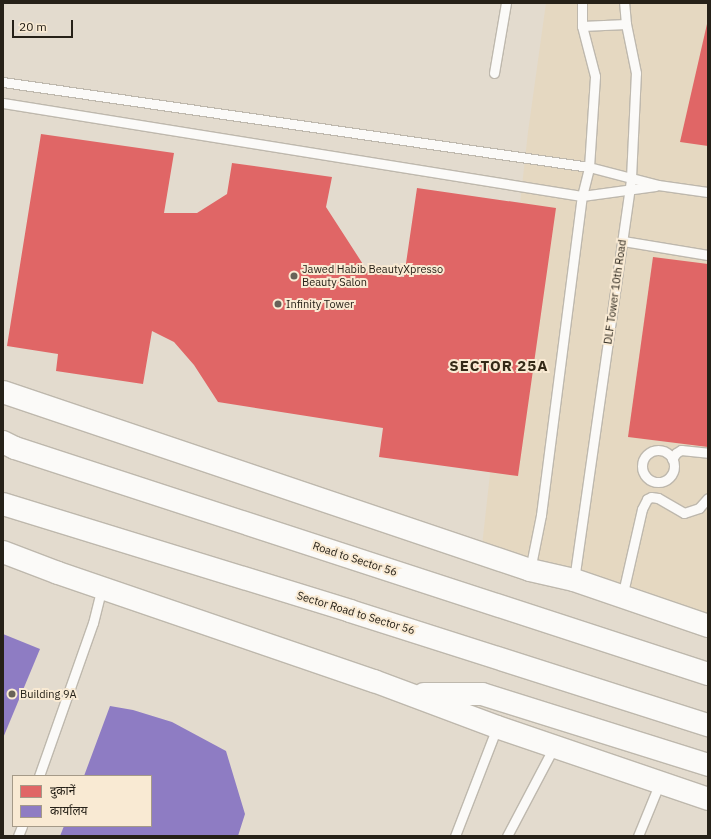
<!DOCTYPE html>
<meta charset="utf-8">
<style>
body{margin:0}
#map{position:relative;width:711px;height:839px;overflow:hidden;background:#e3dbce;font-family:"IBM Plex Sans","Noto Sans Devanagari",sans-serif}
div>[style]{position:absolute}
.built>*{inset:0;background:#e5d8c1}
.shops>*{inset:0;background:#e06666}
.offices>*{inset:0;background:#8e7cc3}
.roads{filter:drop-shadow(1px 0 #beb8ad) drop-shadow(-1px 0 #beb8ad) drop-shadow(0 1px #beb8ad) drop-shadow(0 -1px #beb8ad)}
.service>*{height:9px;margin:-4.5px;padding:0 4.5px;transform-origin:4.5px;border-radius:4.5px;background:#fbfaf8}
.service>.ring{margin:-4.5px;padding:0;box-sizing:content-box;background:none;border:9px solid #fbfaf8;border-radius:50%}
.tertiary>*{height:22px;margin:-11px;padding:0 11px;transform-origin:11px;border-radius:11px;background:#fbfaf8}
.secondary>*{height:22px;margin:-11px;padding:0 11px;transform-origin:11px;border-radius:11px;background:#fbfaf8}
.dots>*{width:11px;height:11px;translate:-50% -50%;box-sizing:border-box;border:2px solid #f9ead3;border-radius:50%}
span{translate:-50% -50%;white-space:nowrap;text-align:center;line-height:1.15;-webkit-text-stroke:4px #f9ead3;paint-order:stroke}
.poi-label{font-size:11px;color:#262118}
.left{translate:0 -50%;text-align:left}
.street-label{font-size:11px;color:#262118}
.district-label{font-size:15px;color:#342917;font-weight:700;letter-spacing:1px}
.frame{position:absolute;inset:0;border:4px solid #262118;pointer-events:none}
.legend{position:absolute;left:12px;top:775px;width:140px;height:52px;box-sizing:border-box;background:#f9ead3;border:1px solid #a59a88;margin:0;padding:5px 7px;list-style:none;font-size:12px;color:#262118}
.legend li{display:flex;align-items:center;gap:8px;height:20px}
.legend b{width:20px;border:1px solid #a59a88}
.scale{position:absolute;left:12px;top:20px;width:61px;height:18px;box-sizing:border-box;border:2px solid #262118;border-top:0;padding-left:5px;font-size:12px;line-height:14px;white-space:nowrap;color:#262118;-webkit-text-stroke:3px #f9ead3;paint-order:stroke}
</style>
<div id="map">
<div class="built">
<div style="clip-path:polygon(546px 3px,708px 3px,708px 619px,482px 546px,528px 132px)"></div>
</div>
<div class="shops">
<div style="clip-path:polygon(707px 24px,708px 24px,708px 146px,680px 142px)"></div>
<div style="clip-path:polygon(41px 134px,174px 153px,164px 213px,197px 213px,227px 194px,232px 163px,332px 177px,326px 207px,368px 272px,404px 277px,417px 188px,556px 208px,518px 476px,379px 457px,383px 428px,218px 402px,194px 365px,174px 342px,152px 331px,143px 384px,56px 371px,58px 354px,7px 346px)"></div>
<div style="clip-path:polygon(653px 257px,708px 264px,708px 447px,628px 437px)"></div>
</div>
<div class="offices">
<div style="clip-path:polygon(3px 634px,40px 649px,3px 738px)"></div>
<div style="clip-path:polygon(110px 706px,133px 710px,172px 722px,226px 751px,245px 814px,238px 836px,60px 836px,64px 826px,151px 826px,151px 776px,84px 776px)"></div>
</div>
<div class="roads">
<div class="service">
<div style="left:582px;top:26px;width:44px;rotate:-2.6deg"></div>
<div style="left:494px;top:73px;width:71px;rotate:-80.3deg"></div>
<div style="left:3px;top:82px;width:592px;rotate:8.25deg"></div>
<div style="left:589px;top:167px;width:71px;rotate:14.6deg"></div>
<div style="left:658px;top:185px;width:50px;rotate:8deg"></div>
<div style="left:3px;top:103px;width:586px;rotate:9.13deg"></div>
<div style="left:582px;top:196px;width:74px;rotate:-7.8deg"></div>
<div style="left:623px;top:241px;width:86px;rotate:9.4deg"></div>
<div class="ring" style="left:642px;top:450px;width:23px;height:23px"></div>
<div style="left:672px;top:459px;width:7px;rotate:-56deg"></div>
<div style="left:676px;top:453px;width:6px;rotate:-31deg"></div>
<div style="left:681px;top:450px;width:27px;rotate:6deg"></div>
<div style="left:530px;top:570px;width:56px;rotate:-78.7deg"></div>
<div style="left:541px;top:515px;width:322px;rotate:-82.7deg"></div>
<div style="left:582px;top:196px;width:30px;rotate:-76deg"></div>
<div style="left:589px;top:167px;width:91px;rotate:-86.2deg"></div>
<div style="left:595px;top:76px;width:52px;rotate:-104.6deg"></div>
<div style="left:582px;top:26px;width:23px;rotate:-90deg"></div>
<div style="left:574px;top:580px;width:406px;rotate:-81.9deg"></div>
<div style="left:631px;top:178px;width:105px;rotate:-87.3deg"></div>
<div style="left:636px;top:73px;width:50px;rotate:-101.5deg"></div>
<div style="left:626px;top:24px;width:21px;rotate:-95deg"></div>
<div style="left:622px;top:597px;width:90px;rotate:-77.2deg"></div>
<div style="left:642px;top:509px;width:11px;rotate:-63deg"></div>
<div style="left:647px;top:499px;width:4px;rotate:-27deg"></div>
<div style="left:651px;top:497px;width:7px;rotate:8deg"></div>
<div style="left:658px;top:498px;width:30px;rotate:30deg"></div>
<div style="left:684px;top:513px;width:16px;rotate:-18deg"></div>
<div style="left:699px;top:508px;width:13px;rotate:-48deg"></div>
<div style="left:39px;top:776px;width:162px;rotate:-70.6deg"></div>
<div style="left:93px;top:623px;width:37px;rotate:-76deg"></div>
<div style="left:18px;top:836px;width:11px;rotate:-68deg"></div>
<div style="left:455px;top:836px;width:117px;rotate:-68.9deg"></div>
<div style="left:507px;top:836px;width:101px;rotate:-62.2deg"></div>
<div style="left:638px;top:836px;width:58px;rotate:-67.8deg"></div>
</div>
<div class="tertiary">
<div style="left:3px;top:392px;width:556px;rotate:18.66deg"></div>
<div style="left:530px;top:570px;width:45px;rotate:12.8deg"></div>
<div style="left:574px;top:580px;width:142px;rotate:18.9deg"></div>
<div style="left:3px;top:552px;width:59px;rotate:20.9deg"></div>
<div style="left:58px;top:573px;width:334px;rotate:18.9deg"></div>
<div style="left:374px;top:681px;width:131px;rotate:20.5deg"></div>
<div style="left:497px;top:727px;width:223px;rotate:18.8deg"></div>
<div style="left:424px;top:694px;width:58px"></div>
<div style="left:482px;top:694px;width:237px;rotate:17.4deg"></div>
</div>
<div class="secondary">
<div style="left:3px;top:442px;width:13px;rotate:27deg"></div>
<div style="left:15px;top:448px;width:729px;rotate:18.06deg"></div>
<div style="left:3px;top:504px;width:363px;rotate:17.1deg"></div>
<div style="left:350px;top:611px;width:376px;rotate:17.7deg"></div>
</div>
</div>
<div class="dots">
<div style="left:294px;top:276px;background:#686258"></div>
<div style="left:278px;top:304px;background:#686258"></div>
<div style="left:12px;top:694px;background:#686258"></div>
</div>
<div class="poi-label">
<span class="left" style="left:302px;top:276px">Jawed Habib BeautyXpresso<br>Beauty Salon</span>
<span class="left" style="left:286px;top:304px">Infinity Tower</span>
<span class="left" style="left:20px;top:694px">Building 9A</span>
</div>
<div class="street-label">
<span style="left:615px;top:292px;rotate:-82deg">DLF Tower 10th Road</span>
<span style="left:355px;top:559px;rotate:18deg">Road to Sector 56</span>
<span style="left:356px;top:613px;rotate:17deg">Sector Road to Sector 56</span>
</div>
<div class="district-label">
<span style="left:499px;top:366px">SECTOR 25A</span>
</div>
<div class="frame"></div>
<ul class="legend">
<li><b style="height:11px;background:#e06666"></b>दुकानें</li>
<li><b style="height:11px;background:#8e7cc3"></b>कार्यालय</li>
</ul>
<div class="scale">20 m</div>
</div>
